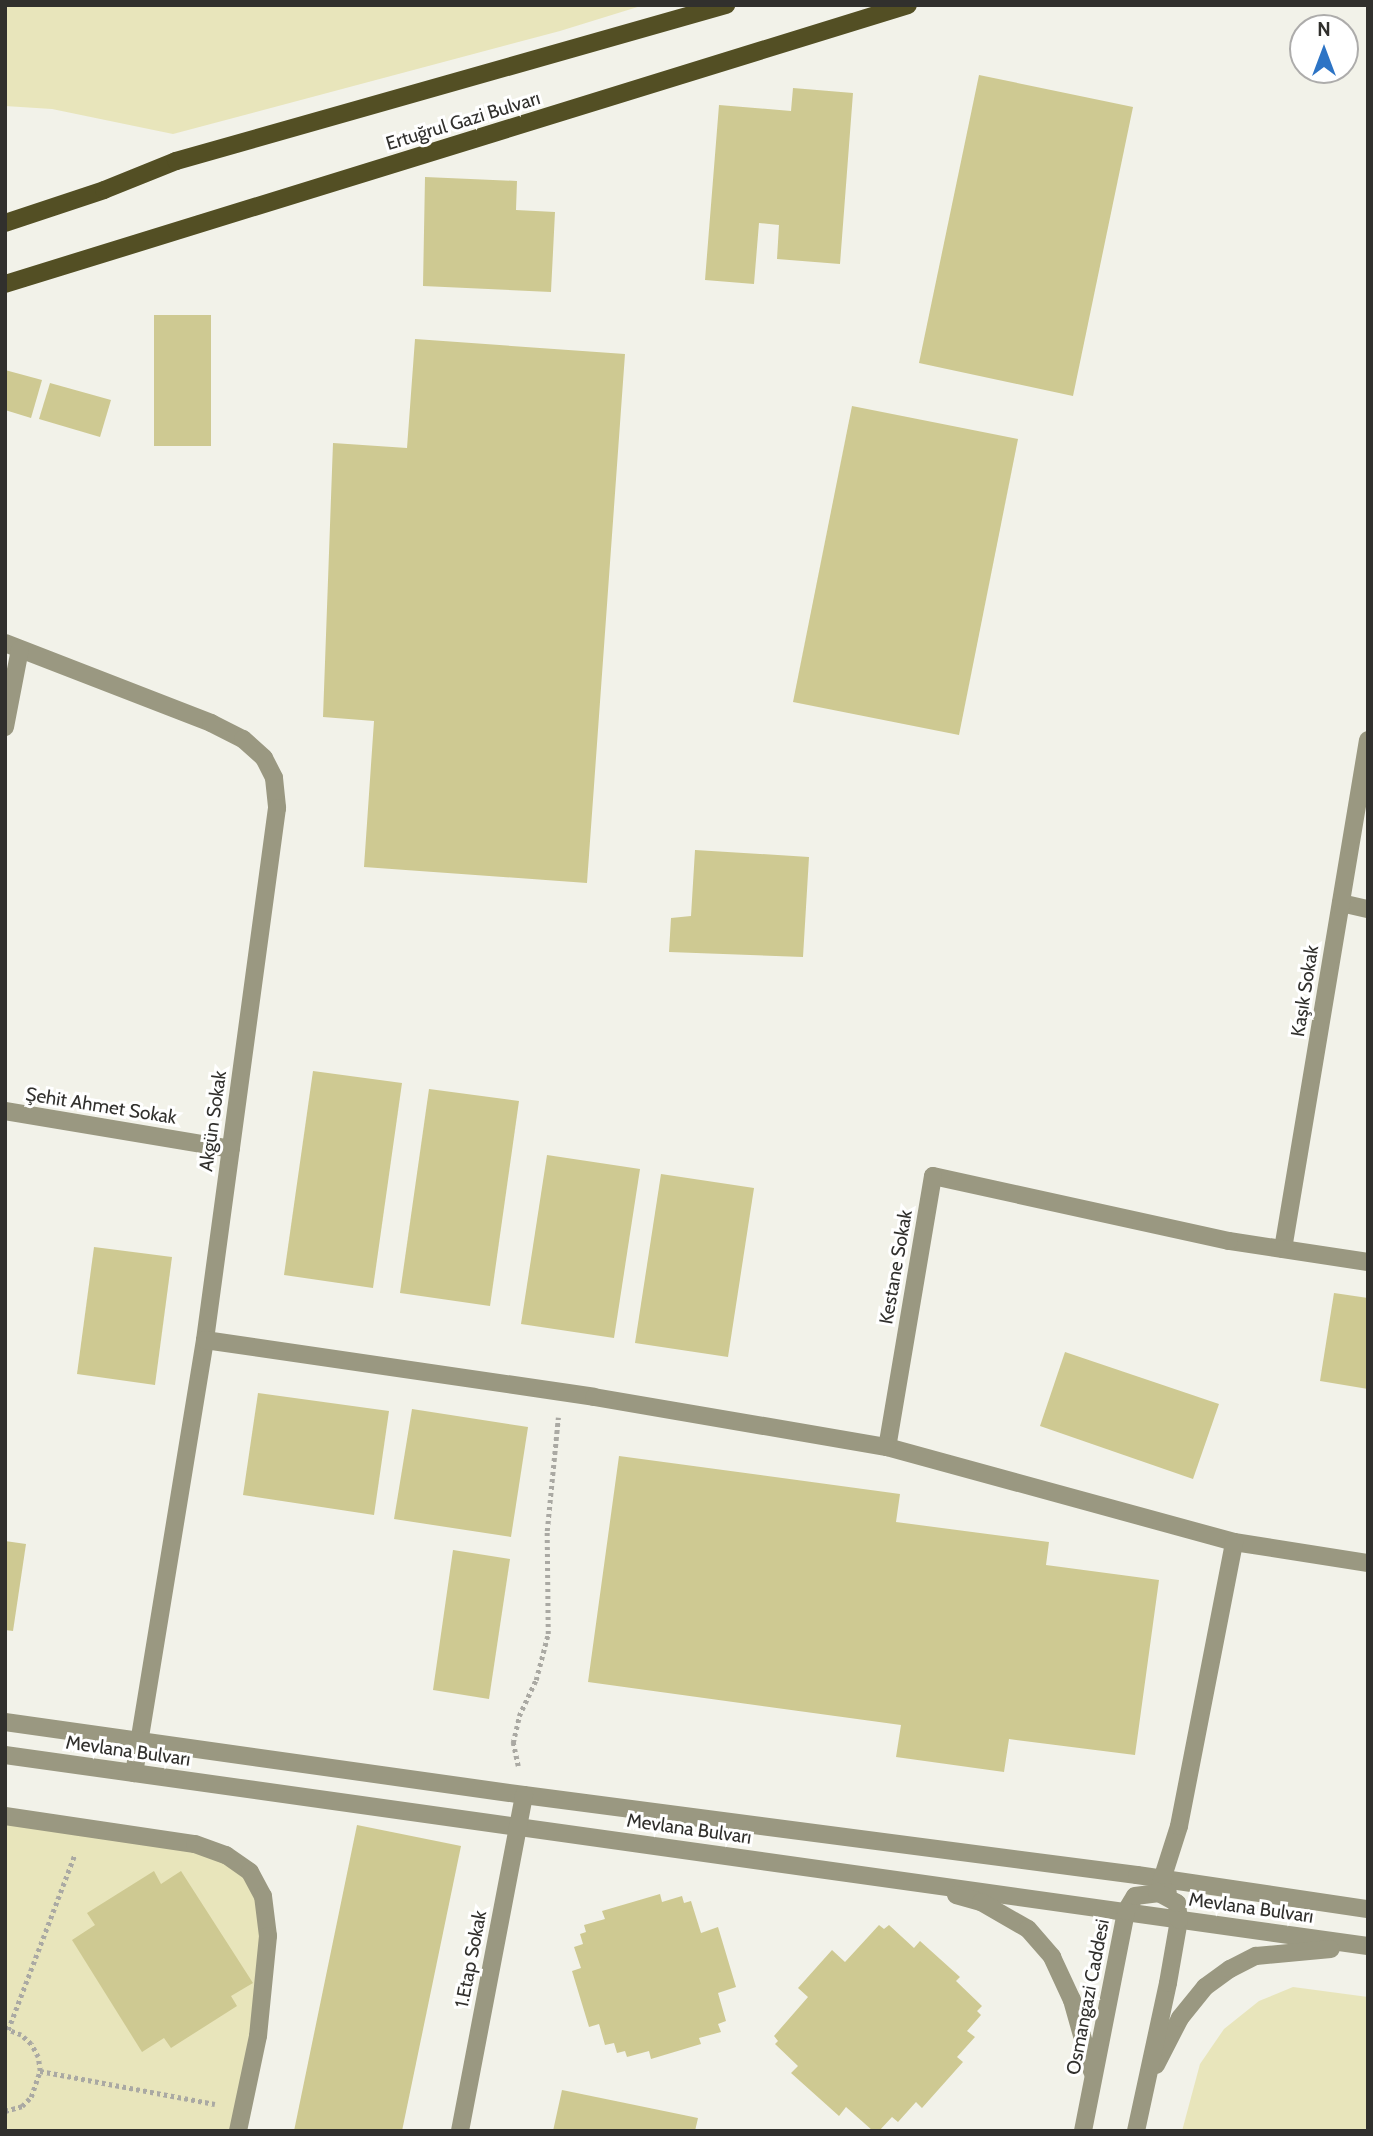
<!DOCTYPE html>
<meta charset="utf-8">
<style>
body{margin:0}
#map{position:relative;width:1373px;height:2136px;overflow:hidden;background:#f2f2e9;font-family:Cabin,sans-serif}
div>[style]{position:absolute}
.green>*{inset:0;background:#e8e5bb}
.building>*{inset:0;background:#cec992}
.path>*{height:4.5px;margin-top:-2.25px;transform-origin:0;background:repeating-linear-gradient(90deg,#aaa9a3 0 3.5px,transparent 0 7px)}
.minor>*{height:18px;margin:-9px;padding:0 9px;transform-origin:9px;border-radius:9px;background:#9a9881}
.major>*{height:18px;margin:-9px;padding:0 9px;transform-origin:9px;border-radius:9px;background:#534f24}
span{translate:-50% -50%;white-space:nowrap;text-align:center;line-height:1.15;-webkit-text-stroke:6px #fff;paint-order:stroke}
.street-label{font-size:19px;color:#31302d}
.frame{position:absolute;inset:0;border:7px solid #31302d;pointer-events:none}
.north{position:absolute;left:1289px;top:14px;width:70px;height:70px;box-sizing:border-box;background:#fff;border:2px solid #adacab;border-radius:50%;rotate:0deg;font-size:19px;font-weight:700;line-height:28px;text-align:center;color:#31302d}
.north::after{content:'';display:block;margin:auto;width:24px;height:32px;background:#2d74c5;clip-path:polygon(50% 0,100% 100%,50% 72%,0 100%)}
</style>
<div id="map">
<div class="green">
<div style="clip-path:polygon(5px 5px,644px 5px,560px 31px,173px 134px,52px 109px,5px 106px)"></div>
<div style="clip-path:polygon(5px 1816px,195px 1844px,250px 1872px,268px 1936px,238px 2131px,5px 2131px)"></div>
<div style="clip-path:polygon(1293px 1987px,1368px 1997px,1368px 2131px,1182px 2131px,1200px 2064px,1224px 2029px,1259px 2001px)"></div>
</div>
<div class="building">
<div style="clip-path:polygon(979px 75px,1133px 107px,1073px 396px,919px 363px)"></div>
<div style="clip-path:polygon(793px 88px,853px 93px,840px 264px,777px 259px,779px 225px,759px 223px,754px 284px,705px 280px,719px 105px,791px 111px)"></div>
<div style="clip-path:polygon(425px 177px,517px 181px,516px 210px,555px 212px,551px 292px,423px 286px)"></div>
<div style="clip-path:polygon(154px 315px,211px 315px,211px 446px,154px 446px)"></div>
<div style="clip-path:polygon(415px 339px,625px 354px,587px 883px,364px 867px,374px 721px,323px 717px,333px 443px,407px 448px)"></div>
<div style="clip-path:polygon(5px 370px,42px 380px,31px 418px,5px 410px)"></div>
<div style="clip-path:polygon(50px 383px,111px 400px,100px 437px,39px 419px)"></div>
<div style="clip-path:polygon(852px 406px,1018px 439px,959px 735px,793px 702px)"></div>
<div style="clip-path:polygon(695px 850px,809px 857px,803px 957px,669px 952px,671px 918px,691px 916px)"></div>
<div style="clip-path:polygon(313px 1071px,402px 1083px,373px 1288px,284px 1275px)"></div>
<div style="clip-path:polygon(429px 1089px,519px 1101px,490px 1306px,400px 1293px)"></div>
<div style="clip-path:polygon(547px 1155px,640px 1169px,614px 1338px,521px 1324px)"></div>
<div style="clip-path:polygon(661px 1174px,754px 1188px,728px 1357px,635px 1343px)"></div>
<div style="clip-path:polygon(94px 1247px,172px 1257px,155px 1385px,77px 1374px)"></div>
<div style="clip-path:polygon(1334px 1293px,1368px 1298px,1368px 1389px,1320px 1381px)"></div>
<div style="clip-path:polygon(1065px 1352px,1219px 1404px,1193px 1479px,1040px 1426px)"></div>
<div style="clip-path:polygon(258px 1393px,389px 1411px,374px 1515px,243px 1495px)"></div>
<div style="clip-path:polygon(412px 1409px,528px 1427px,511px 1537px,394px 1519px)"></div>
<div style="clip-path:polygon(619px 1456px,900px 1494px,896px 1522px,1049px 1542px,1046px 1565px,1159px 1580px,1135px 1755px,1009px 1739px,1004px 1772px,896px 1757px,901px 1725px,588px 1682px)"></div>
<div style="clip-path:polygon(5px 1541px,26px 1544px,13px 1631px,5px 1630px)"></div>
<div style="clip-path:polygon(453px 1550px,510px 1559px,489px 1699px,433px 1690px)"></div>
<div style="clip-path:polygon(357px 1825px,461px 1846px,402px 2131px,294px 2131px)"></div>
<div style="clip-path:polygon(154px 1871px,161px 1884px,181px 1871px,253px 1983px,231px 1996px,237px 2006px,171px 2048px,164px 2038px,142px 2052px,72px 1940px,95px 1925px,87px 1913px)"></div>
<div style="clip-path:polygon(660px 1894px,662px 1902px,682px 1896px,684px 1903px,691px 1901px,701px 1933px,718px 1927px,736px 1987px,718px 1993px,726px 2021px,718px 2024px,721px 2032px,699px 2038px,701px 2044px,651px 2059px,649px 2051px,627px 2057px,625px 2051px,617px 2053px,614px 2043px,605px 2045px,599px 2024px,589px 2027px,572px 1971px,581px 1968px,574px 1947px,583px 1944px,580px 1934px,586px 1932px,584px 1925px,605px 1919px,602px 1911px)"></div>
<div style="clip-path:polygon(879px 1925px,884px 1929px,889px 1925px,914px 1948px,920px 1941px,960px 1977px,956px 1981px,982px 2006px,977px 2011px,981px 2015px,967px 2031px,975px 2037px,957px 2057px,963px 2062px,922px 2108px,916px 2102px,898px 2122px,892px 2117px,879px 2131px,873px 2131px,846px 2107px,839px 2116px,791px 2073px,798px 2066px,775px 2044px,778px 2041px,774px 2036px,808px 1997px,798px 1988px,832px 1950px,845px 1962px)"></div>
<div style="clip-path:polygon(562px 2090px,698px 2118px,695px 2131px,553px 2131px)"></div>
</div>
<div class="path">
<div style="left:518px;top:1766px;width:24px;rotate:-102deg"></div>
<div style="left:513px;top:1743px;width:28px;rotate:-77deg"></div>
<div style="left:519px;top:1716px;width:40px;rotate:-65deg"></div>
<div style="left:536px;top:1680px;width:48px;rotate:-75.4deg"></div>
<div style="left:548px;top:1634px;width:103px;rotate:-90.6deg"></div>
<div style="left:547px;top:1531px;width:114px;rotate:-84.4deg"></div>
<div style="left:8px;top:2030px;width:188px;rotate:-69.2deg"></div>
<div style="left:40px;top:2071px;width:178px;rotate:10.7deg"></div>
<div style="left:5px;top:2111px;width:18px;rotate:-16deg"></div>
<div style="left:22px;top:2106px;width:13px;rotate:-45deg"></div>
<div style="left:31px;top:2097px;width:28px;rotate:-71deg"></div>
<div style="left:40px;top:2071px;width:14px;rotate:-98deg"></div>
<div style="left:38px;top:2057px;width:15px;rotate:-118deg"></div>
<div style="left:31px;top:2044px;width:13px;rotate:-138deg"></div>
<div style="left:21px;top:2035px;width:14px;rotate:-159deg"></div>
</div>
<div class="minor">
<div style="left:5px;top:643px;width:221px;rotate:21.2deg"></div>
<div style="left:211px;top:723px;width:36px;rotate:27deg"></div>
<div style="left:243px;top:739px;width:28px;rotate:42deg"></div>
<div style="left:264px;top:758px;width:22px;rotate:63deg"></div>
<div style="left:274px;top:778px;width:30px;rotate:84deg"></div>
<div style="left:277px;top:808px;width:537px;rotate:97.71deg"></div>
<div style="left:205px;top:1340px;width:439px;rotate:99.3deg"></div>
<div style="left:5px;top:727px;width:79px;rotate:-79.1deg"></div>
<div style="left:1341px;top:903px;width:28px;rotate:13deg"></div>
<div style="left:5px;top:1111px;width:229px;rotate:9.5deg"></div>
<div style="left:1283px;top:1249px;width:516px;rotate:-80.52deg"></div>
<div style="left:1368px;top:1262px;width:141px;rotate:-171.4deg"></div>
<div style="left:1229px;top:1241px;width:303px;rotate:-167.6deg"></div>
<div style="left:933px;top:1176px;width:275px;rotate:99.6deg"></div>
<div style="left:887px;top:1447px;width:360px;rotate:15.3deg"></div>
<div style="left:1234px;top:1542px;width:136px;rotate:8.9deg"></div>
<div style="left:205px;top:1340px;width:393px;rotate:8.3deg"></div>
<div style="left:594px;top:1397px;width:297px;rotate:9.7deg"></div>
<div style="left:5px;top:1722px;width:524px;rotate:8.01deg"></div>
<div style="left:524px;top:1795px;width:618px;rotate:7.44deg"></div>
<div style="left:1137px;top:1875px;width:233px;rotate:8.4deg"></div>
<div style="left:5px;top:1755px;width:1376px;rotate:7.98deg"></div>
<div style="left:5px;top:1816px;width:192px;rotate:8.4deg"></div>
<div style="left:195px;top:1844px;width:33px;rotate:20deg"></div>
<div style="left:226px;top:1855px;width:29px;rotate:35deg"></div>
<div style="left:250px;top:1872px;width:27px;rotate:62deg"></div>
<div style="left:263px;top:1896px;width:40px;rotate:82.9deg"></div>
<div style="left:268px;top:1936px;width:100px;rotate:95.7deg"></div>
<div style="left:258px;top:2036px;width:97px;rotate:101.9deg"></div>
<div style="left:1158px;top:1892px;width:69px;rotate:-72.3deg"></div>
<div style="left:1179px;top:1826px;width:289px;rotate:-79deg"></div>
<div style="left:956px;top:1895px;width:26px;rotate:16deg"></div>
<div style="left:981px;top:1902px;width:54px;rotate:29.9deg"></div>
<div style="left:1028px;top:1929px;width:37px;rotate:49deg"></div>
<div style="left:1052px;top:1957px;width:47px;rotate:65.1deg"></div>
<div style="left:1072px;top:2000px;width:74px;rotate:74.3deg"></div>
<div style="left:1156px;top:2065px;width:53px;rotate:-62.9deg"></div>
<div style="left:1180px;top:2018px;width:40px;rotate:-51deg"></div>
<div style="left:1205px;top:1987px;width:31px;rotate:-36deg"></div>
<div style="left:1230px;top:1969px;width:29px;rotate:-27deg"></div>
<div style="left:1256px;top:1956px;width:75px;rotate:-5.3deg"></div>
<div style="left:460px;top:2131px;width:342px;rotate:-79.2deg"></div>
<div style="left:1083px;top:2131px;width:224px;rotate:-78.9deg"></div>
<div style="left:1126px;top:1911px;width:17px;rotate:-59deg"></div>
<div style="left:1135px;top:1896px;width:33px;rotate:-7deg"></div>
<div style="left:1136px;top:2131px;width:151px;rotate:-77.8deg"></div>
<div style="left:1168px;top:1983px;width:64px;rotate:-80.1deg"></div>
<div style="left:1179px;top:1920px;width:17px;rotate:-97deg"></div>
<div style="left:1177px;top:1903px;width:23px;rotate:-151deg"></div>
</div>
<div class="major">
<div style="left:5px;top:223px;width:104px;rotate:-18.4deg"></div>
<div style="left:104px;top:190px;width:78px;rotate:-21.9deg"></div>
<div style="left:176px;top:161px;width:572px;rotate:-15.84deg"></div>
<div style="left:5px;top:284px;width:945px;rotate:-17.17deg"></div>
</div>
<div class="street-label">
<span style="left:463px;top:121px;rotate:-17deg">Ertuğrul Gazi Bulvarı</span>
<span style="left:1305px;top:991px;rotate:-81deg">Kaşık Sokak</span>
<span style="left:101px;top:1106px;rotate:9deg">Şehit Ahmet Sokak</span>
<span style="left:213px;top:1121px;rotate:-82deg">Akgün Sokak</span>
<span style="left:896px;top:1267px;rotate:-80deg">Kestane Sokak</span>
<span style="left:128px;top:1751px;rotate:8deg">Mevlana Bulvarı</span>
<span style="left:689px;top:1829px;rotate:8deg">Mevlana Bulvarı</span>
<span style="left:1251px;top:1908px;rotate:8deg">Mevlana Bulvarı</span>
<span style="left:471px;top:1959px;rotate:-79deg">1.Etap Sokak</span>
<span style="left:1088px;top:1997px;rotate:-79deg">Osmangazi Caddesi</span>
</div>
<div class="frame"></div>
<div class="north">N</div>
</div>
